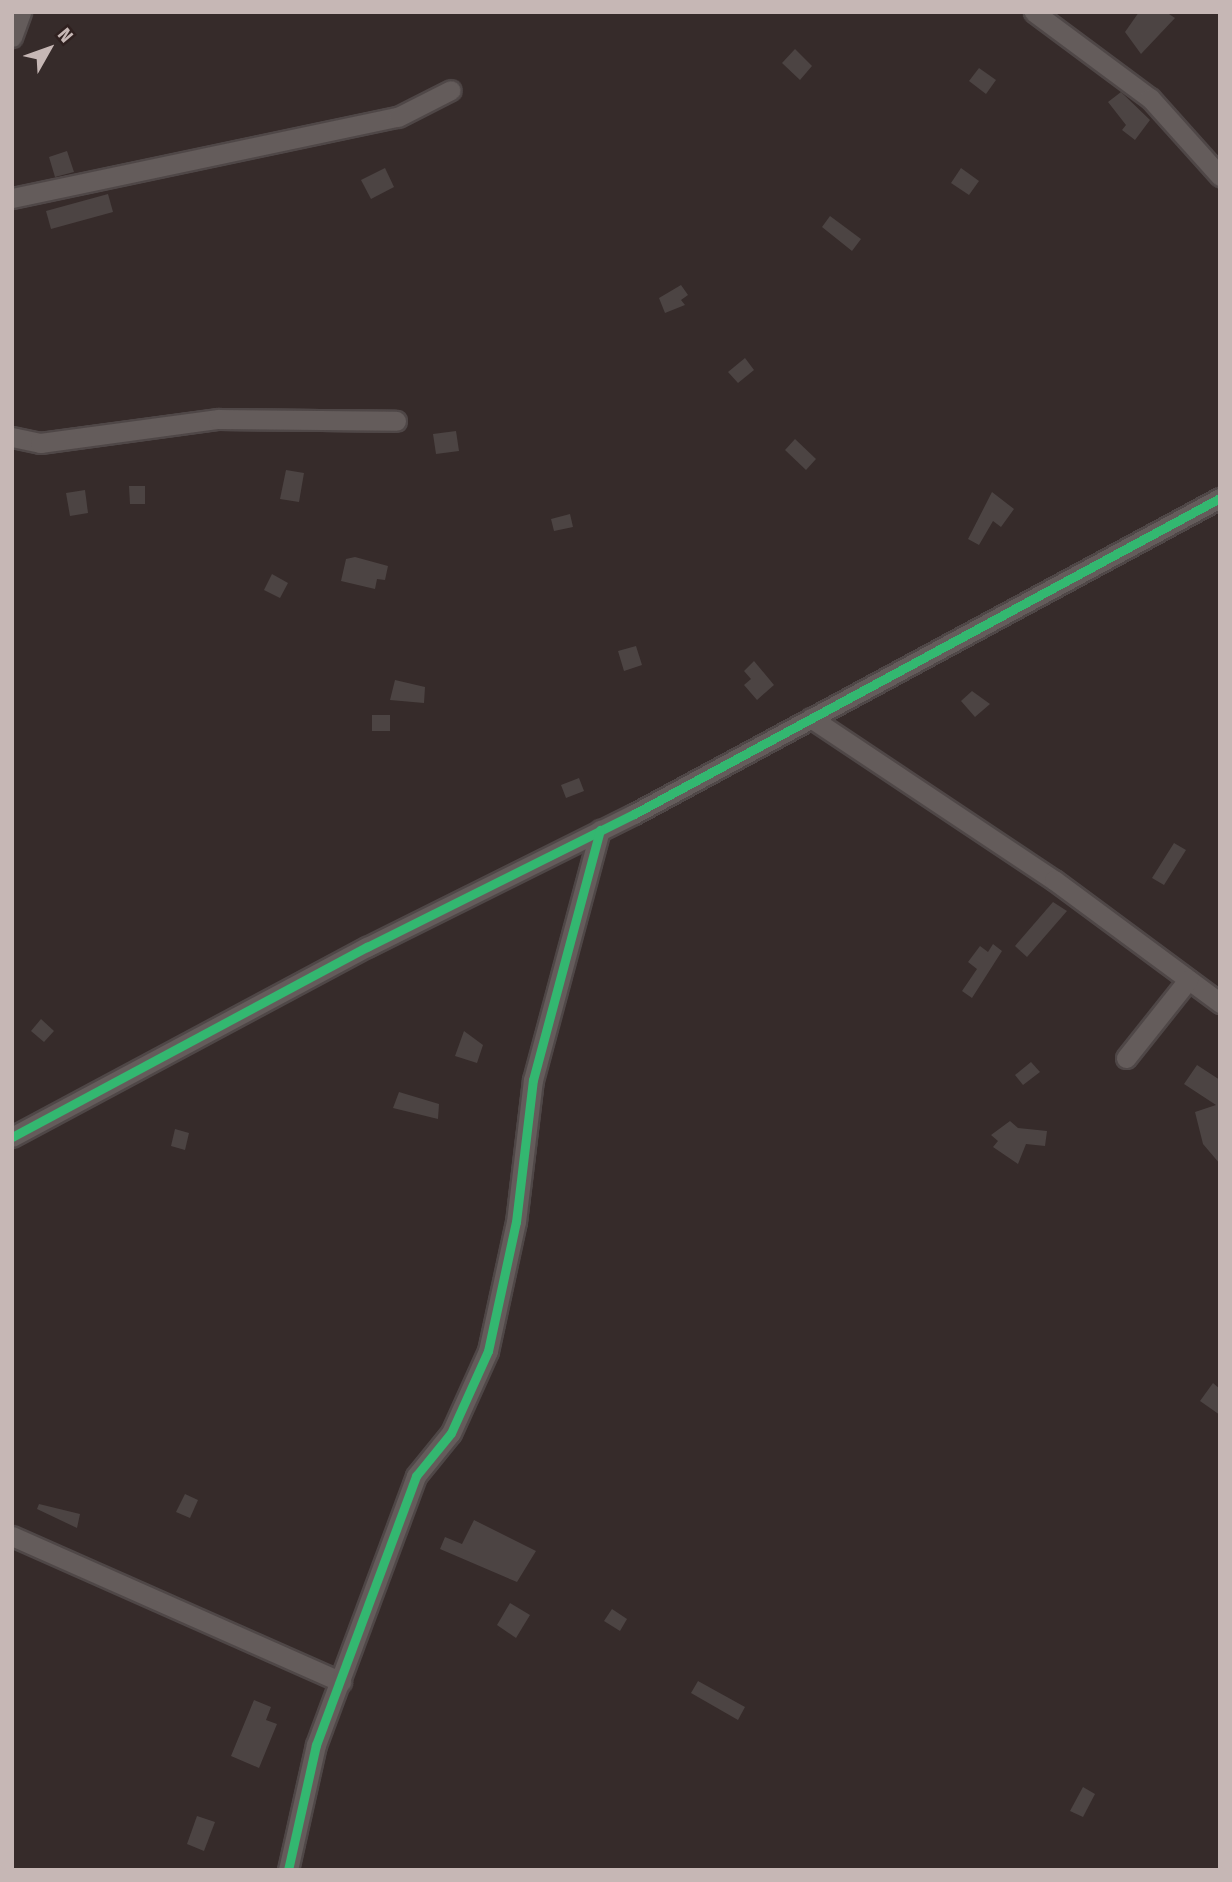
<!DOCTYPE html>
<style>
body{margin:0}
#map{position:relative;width:1232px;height:1882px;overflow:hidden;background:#362b2a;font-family:"Fira Sans Condensed",sans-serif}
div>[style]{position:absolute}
.building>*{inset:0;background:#4c4443}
.roads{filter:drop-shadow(2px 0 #4f4747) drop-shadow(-2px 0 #4f4747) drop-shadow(0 2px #4f4747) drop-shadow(0 -2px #4f4747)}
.minor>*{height:19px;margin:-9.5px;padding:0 9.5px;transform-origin:9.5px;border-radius:9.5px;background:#645c5b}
.cycleway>*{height:9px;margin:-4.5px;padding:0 4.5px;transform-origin:4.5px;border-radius:4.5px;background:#33b770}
span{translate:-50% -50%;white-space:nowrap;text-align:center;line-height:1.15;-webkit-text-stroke:6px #2f201f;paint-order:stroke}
.frame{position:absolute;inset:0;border:14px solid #c6b7b5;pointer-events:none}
.north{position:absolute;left:14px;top:14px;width:70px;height:70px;-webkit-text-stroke:5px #2f201f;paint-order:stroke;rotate:50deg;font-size:19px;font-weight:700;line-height:28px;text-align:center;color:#c6b7b5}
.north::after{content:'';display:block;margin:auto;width:24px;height:32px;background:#c6b7b5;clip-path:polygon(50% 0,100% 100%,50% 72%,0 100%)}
</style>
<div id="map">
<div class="building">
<div style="clip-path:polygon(1139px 12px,1166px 12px,1175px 18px,1141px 54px,1125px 32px)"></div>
<div style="clip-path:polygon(795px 49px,812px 66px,800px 80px,782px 63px)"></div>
<div style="clip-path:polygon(979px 68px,996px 80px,986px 94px,969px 81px)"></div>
<div style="clip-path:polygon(1121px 92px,1150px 120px,1135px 140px,1122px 130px,1126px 125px,1108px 102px)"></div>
<div style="clip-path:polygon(67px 151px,74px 172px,55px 177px,49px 157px)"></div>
<div style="clip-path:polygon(385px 168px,394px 187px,371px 199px,361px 180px)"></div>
<div style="clip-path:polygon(961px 168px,979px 181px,969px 195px,951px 183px)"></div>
<div style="clip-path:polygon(108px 194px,113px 212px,51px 229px,46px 211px)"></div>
<div style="clip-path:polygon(830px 216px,861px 239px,852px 251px,822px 227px)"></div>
<div style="clip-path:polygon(681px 285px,688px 295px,681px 300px,685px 305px,665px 313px,659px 298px)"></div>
<div style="clip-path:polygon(745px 358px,754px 370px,738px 383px,728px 372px)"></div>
<div style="clip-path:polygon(456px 431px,459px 451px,436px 454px,433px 434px)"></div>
<div style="clip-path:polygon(795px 439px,816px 459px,806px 470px,785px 450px)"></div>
<div style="clip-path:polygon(286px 470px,304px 473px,299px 502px,280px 499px)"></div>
<div style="clip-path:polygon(129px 486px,145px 486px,145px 504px,130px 504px)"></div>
<div style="clip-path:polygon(85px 490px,88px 513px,70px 516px,66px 493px)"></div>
<div style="clip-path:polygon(992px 492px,1014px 509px,1001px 527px,993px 521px,979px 545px,968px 539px)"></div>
<div style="clip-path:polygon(570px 514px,573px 527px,554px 531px,551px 519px)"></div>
<div style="clip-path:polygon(355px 557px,388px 566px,385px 580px,377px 579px,375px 589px,341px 581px,346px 559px)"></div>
<div style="clip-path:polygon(272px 574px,288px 583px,280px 598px,264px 590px)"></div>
<div style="clip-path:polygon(636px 646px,642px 665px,624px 671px,618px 651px)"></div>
<div style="clip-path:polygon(754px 661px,774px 685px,757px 700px,744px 685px,751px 679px,744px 671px)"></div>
<div style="clip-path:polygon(395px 680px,425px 687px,424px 703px,390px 700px)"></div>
<div style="clip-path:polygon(972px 691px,990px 704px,975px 717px,961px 701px)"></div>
<div style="clip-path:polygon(372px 715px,390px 715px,390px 731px,372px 731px)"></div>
<div style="clip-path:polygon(579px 778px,584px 791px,566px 798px,561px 785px)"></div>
<div style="clip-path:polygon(1174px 843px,1186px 850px,1164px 885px,1152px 878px)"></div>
<div style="clip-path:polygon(1053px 902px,1067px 911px,1027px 957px,1015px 946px)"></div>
<div style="clip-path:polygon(993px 944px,1002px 951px,972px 998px,962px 991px,977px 969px,968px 962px,980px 946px,988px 952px)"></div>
<div style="clip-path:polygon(41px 1019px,54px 1031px,44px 1042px,31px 1031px)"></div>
<div style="clip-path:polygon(464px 1031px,483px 1045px,477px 1063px,455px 1056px)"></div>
<div style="clip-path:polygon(1031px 1062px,1040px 1072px,1023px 1085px,1015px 1075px)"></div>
<div style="clip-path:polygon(1197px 1065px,1220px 1080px,1220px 1164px,1203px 1144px,1195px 1112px,1216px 1105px,1184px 1084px)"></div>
<div style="clip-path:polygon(399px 1092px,439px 1104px,438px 1119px,393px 1108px)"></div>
<div style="clip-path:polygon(1010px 1121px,1018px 1128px,1047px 1131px,1045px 1146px,1026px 1144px,1018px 1164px,993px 1147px,998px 1141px,991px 1135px)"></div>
<div style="clip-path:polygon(175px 1129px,189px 1133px,185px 1150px,171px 1146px)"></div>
<div style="clip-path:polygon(1213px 1383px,1220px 1389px,1220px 1415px,1200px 1401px)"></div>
<div style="clip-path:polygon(185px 1494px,198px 1500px,190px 1518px,176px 1512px)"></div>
<div style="clip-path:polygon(39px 1504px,80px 1514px,77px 1528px,37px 1509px)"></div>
<div style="clip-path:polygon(474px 1520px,536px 1551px,517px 1582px,440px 1549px,445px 1537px,462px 1544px)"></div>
<div style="clip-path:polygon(510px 1603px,530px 1615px,516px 1638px,497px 1625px)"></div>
<div style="clip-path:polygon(612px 1609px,627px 1619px,620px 1631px,604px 1621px)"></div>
<div style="clip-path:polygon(698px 1681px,745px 1707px,738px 1720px,691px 1693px)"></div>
<div style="clip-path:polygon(254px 1700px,271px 1707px,266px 1720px,277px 1724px,259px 1768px,231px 1756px)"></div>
<div style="clip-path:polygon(1083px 1787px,1095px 1794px,1083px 1817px,1070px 1811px)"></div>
<div style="clip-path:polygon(197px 1816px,215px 1822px,204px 1851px,187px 1844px)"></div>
</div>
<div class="roads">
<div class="minor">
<div style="left:1034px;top:12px;width:144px;rotate:36.6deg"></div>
<div style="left:1150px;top:98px;width:105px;rotate:48.1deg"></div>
<div style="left:12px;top:37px;width:27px;rotate:-70deg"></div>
<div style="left:12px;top:198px;width:394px;rotate:-11.9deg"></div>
<div style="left:398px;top:117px;width:59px;rotate:-27deg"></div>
<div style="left:12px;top:437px;width:29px;rotate:12deg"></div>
<div style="left:40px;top:443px;width:180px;rotate:-7.7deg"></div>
<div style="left:218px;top:419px;width:178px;rotate:0.6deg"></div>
<div style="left:811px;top:718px;width:292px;rotate:33.7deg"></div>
<div style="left:1054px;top:880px;width:207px;rotate:36.5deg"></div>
<div style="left:1126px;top:1058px;width:100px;rotate:-51.5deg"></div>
<div style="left:12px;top:1137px;width:403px;rotate:-28.2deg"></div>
<div style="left:367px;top:947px;width:298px;rotate:-26.5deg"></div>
<div style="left:634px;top:814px;width:666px;rotate:-28.34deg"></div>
<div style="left:12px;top:1536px;width:360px;rotate:23.9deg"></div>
<div style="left:288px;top:1870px;width:128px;rotate:-77.4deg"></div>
<div style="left:316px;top:1745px;width:287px;rotate:-69.6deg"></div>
<div style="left:416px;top:1476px;width:55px;rotate:-50.9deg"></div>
<div style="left:451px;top:1433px;width:90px;rotate:-65.7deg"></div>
<div style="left:488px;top:1351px;width:132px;rotate:-77.8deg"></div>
<div style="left:516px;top:1222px;width:143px;rotate:-83.2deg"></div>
<div style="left:533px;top:1080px;width:259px;rotate:-75deg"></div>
</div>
</div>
<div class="cycleway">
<div style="left:12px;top:1137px;width:403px;rotate:-28.2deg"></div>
<div style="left:367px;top:947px;width:298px;rotate:-26.5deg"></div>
<div style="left:634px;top:814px;width:666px;rotate:-28.34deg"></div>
<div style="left:288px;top:1870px;width:128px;rotate:-77.4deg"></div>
<div style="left:316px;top:1745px;width:287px;rotate:-69.6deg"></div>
<div style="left:416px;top:1476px;width:55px;rotate:-50.9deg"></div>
<div style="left:451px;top:1433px;width:90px;rotate:-65.7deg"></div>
<div style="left:488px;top:1351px;width:132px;rotate:-77.8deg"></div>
<div style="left:516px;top:1222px;width:143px;rotate:-83.2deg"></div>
<div style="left:533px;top:1080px;width:259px;rotate:-75deg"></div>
</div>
<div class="frame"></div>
<div class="north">N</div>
</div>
